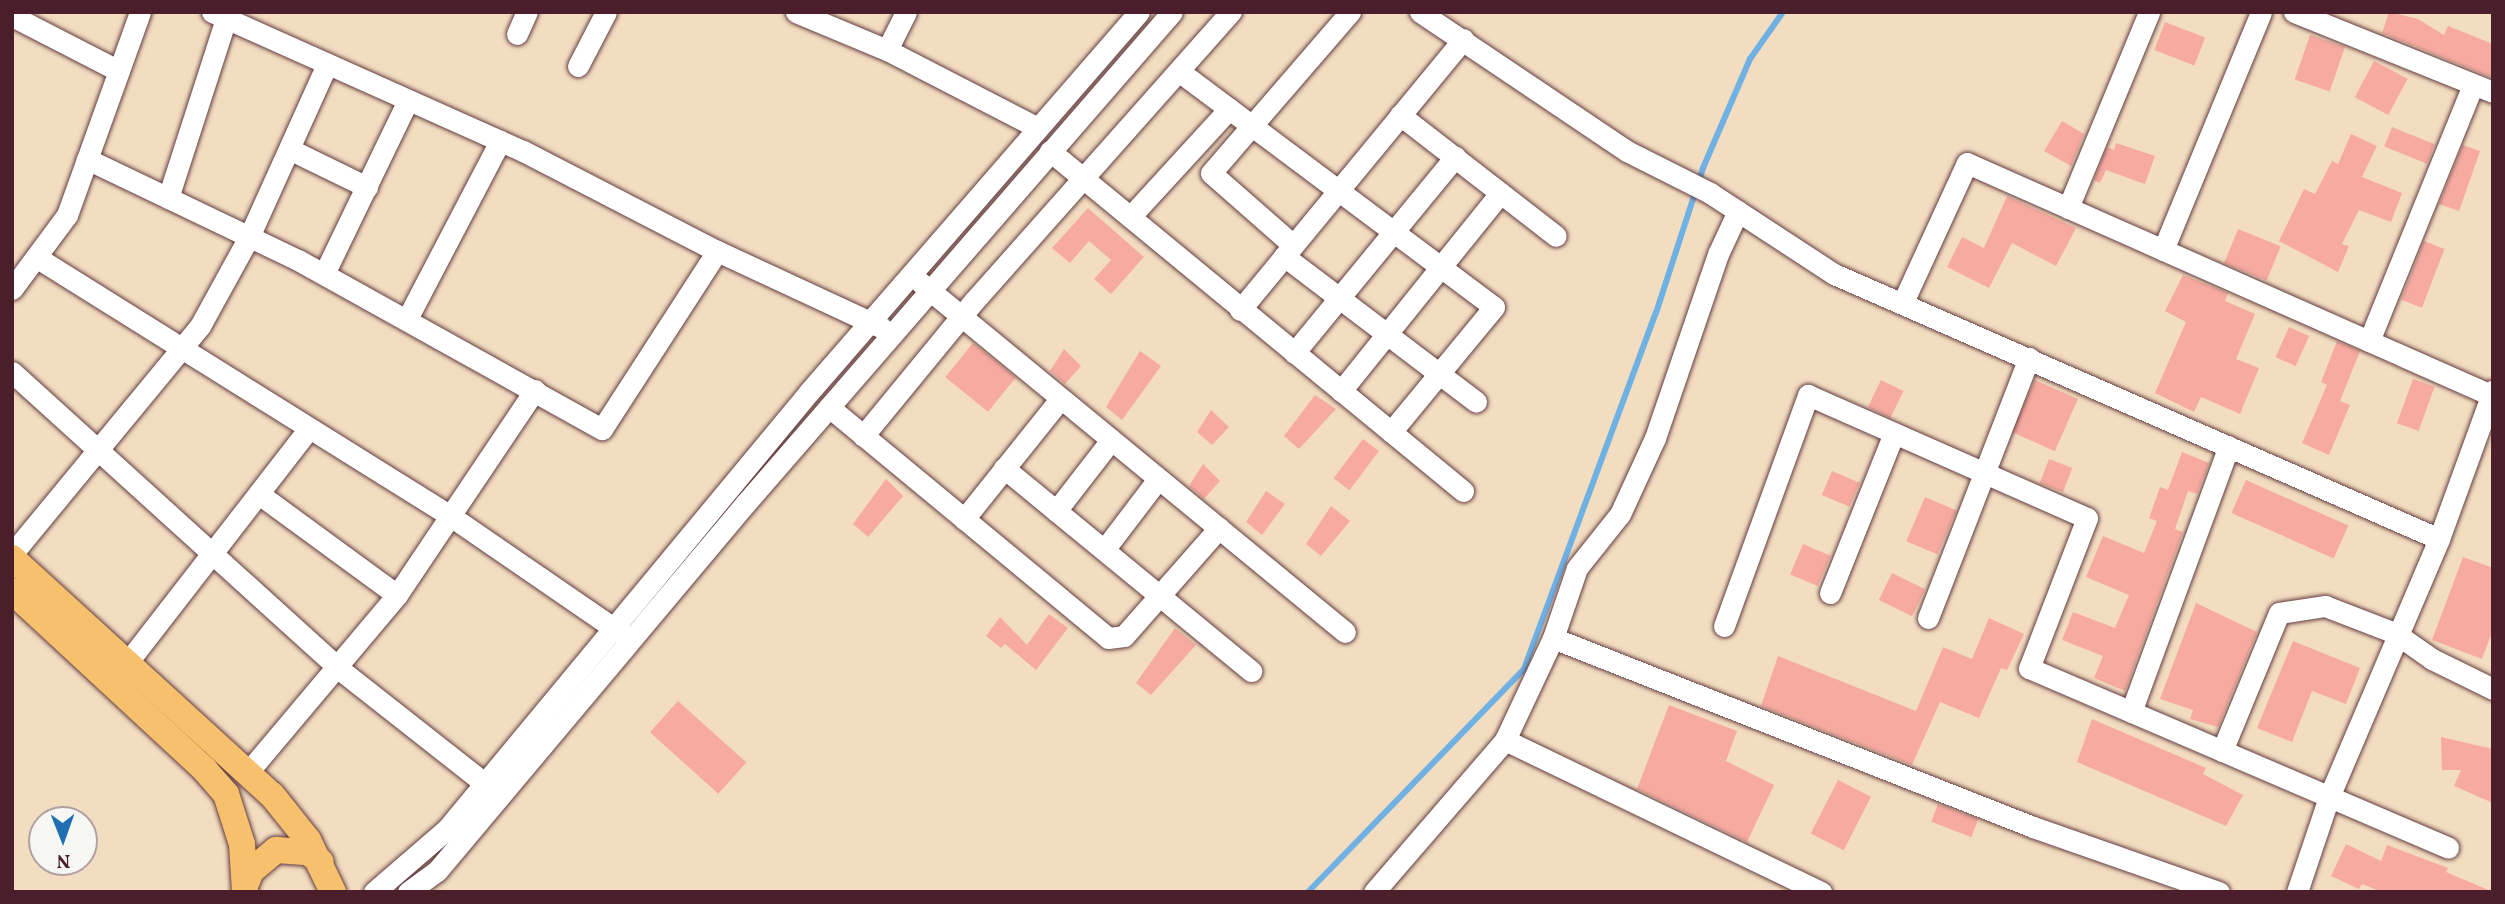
<!DOCTYPE html>
<style>
body{margin:0}
#map{position:relative;width:2505px;height:904px;overflow:hidden;background:#f3ddc0;font-family:Vollkorn,serif}
div>[style]{position:absolute}
.stream>*{height:6px;margin:-3px;padding:0 3px;transform-origin:3px;border-radius:3px;background:#70b1e4}
.building>*{inset:0;background:#f7aba0;transform-origin:0 0}
.roads{filter:drop-shadow(0 0 2px #633c41) drop-shadow(0 0 2px #633c41)}
.minor>*{height:21px;margin:-10.5px;padding:0 10.5px;transform-origin:10.5px;border-radius:10.5px;background:#fff}
.major>*{height:26px;margin:-13px;padding:0 13px;transform-origin:13px;border-radius:13px;background:#f7c06c}
span{translate:-50% -50%;white-space:nowrap;text-align:center;line-height:1.15;-webkit-text-stroke:6px #f6f6f2;paint-order:stroke}
.frame{position:absolute;inset:0;border:14px solid #4a1f2b;pointer-events:none}
.north{position:absolute;left:28px;top:806px;width:70px;height:70px;box-sizing:border-box;background:#f6f6f2;border:2px solid #b1a0a2;border-radius:50%;rotate:179deg;font-size:19px;font-weight:700;line-height:28px;text-align:center;color:#4a1f2b}
.north::after{content:'';display:block;margin:auto;width:24px;height:32px;background:#1f6fb2;clip-path:polygon(50% 0,100% 100%,50% 72%,0 100%)}
</style>
<div id="map">
<div class="stream">
<div style="left:1308px;top:892px;width:310px;rotate:-45.9deg"></div>
<div style="left:1524px;top:669px;width:380px;rotate:-69.7deg"></div>
<div style="left:1656px;top:313px;width:152px;rotate:-72deg"></div>
<div style="left:1703px;top:168px;width:119px;rotate:-66.7deg"></div>
<div style="left:1750px;top:59px;width:57px;rotate:-54.9deg"></div>
</div>
<div class="building">
<div style="clip-path:polygon(2389px 12px,2418px 19px,2444px 35px,2448px 26px,2493px 44px,2493px 78px,2382px 33px)"></div>
<div style="left:2165px;top:22px;width:43px;height:30px;rotate:21deg"></div>
<div style="left:2310px;top:35px;width:37px;height:47px;rotate:19deg"></div>
<div style="left:2374px;top:61px;width:38px;height:41px;rotate:28deg"></div>
<div style="clip-path:polygon(2062px 121px,2084px 134px,2071px 166px,2044px 151px)"></div>
<div style="left:2392px;top:127px;width:46px;height:21px;rotate:22deg"></div>
<div style="clip-path:polygon(2351px 134px,2377px 146px,2362px 177px,2402px 193px,2391px 222px,2359px 210px,2342px 244px,2349px 246px,2338px 272px,2279px 241px,2304px 189px,2315px 194px,2332px 161px,2338px 164px)"></div>
<div style="clip-path:polygon(2116px 143px,2155px 156px,2145px 184px,2106px 170px,2100px 183px,2094px 180px,2107px 147px,2114px 150px)"></div>
<div style="clip-path:polygon(2463px 145px,2480px 151px,2459px 211px,2439px 204px)"></div>
<div style="clip-path:polygon(2007px 196px,2076px 228px,2056px 266px,2012px 243px,1989px 288px,1947px 267px,1962px 237px,1984px 248px)"></div>
<div style="clip-path:polygon(1088px 208px,1144px 257px,1111px 294px,1094px 279px,1111px 260px,1089px 241px,1070px 263px,1052px 248px)"></div>
<div style="left:2238px;top:229px;width:46px;height:37px;rotate:22deg"></div>
<div style="left:2424px;top:241px;width:22px;height:63px;rotate:21deg"></div>
<div style="clip-path:polygon(2183px 275px,2228px 293px,2225px 301px,2255px 314px,2236px 359px,2259px 368px,2240px 414px,2201px 397px,2194px 412px,2155px 393px,2186px 322px,2165px 311px)"></div>
<div style="left:2289px;top:327px;width:22px;height:33px;rotate:24deg"></div>
<div style="clip-path:polygon(2337px 341px,2360px 351px,2340px 401px,2350px 405px,2329px 455px,2302px 443px,2327px 385px,2321px 382px)"></div>
<div style="left:973px;top:343px;width:55px;height:44px;rotate:39deg"></div>
<div style="clip-path:polygon(1064px 349px,1081px 366px,1065px 384px,1050px 371px)"></div>
<div style="clip-path:polygon(1140px 351px,1161px 366px,1122px 420px,1106px 407px)"></div>
<div style="left:2413px;top:379px;width:23px;height:47px;rotate:20deg"></div>
<div style="left:1881px;top:380px;width:25px;height:30px;rotate:26deg"></div>
<div style="left:2035px;top:380px;width:47px;height:57px;rotate:24deg"></div>
<div style="clip-path:polygon(1315px 395px,1336px 409px,1299px 449px,1284px 436px)"></div>
<div style="clip-path:polygon(1211px 410px,1229px 427px,1212px 445px,1197px 432px)"></div>
<div style="left:1363px;top:439px;width:20px;height:49px;rotate:37deg"></div>
<div style="clip-path:polygon(2182px 452px,2209px 463px,2197px 494px,2188px 491px,2175px 529px,2183px 532px,2125px 691px,2094px 678px,2103px 656px,2062px 640px,2073px 612px,2115px 628px,2129px 595px,2086px 577px,2103px 536px,2144px 553px,2157px 521px,2149px 518px,2160px 487px,2168px 490px)"></div>
<div style="left:2049px;top:459px;width:25px;height:26px;rotate:21deg"></div>
<div style="clip-path:polygon(1203px 464px,1220px 481px,1204px 499px,1189px 486px)"></div>
<div style="left:1832px;top:471px;width:30px;height:26px;rotate:23deg"></div>
<div style="clip-path:polygon(886px 479px,903px 496px,868px 537px,853px 524px)"></div>
<div style="left:2246px;top:480px;width:112px;height:36px;rotate:24deg"></div>
<div style="clip-path:polygon(1266px 491px,1285px 504px,1262px 535px,1246px 522px)"></div>
<div style="left:1925px;top:497px;width:34px;height:48px;rotate:23deg"></div>
<div style="clip-path:polygon(1331px 506px,1350px 521px,1321px 556px,1306px 544px)"></div>
<div style="left:1803px;top:544px;width:30px;height:33px;rotate:23deg"></div>
<div style="clip-path:polygon(2463px 557px,2493px 568px,2493px 630px,2482px 659px,2432px 640px)"></div>
<div style="left:1892px;top:573px;width:37px;height:30px;rotate:26deg"></div>
<div style="clip-path:polygon(2196px 603px,2257px 632px,2218px 727px,2190px 719px,2193px 710px,2160px 699px)"></div>
<div style="clip-path:polygon(1049px 614px,1068px 628px,1036px 670px,1005px 644px,1001px 648px,986px 636px,1000px 617px,1027px 645px)"></div>
<div style="clip-path:polygon(1989px 618px,2024px 634px,2007px 670px,2001px 668px,1979px 718px,1940px 702px,1912px 765px,1761px 706px,1778px 656px,1916px 711px,1943px 647px,1972px 659px)"></div>
<div style="clip-path:polygon(1175px 628px,1196px 645px,1151px 695px,1136px 683px)"></div>
<div style="clip-path:polygon(2293px 641px,2360px 668px,2346px 704px,2312px 691px,2292px 742px,2257px 728px)"></div>
<div style="left:678px;top:701px;width:92px;height:42px;rotate:42deg"></div>
<div style="clip-path:polygon(1669px 705px,1737px 731px,1726px 761px,1774px 785px,1747px 842px,1637px 789px)"></div>
<div style="clip-path:polygon(2092px 719px,2206px 768px,2203px 774px,2243px 795px,2226px 826px,2077px 762px)"></div>
<div style="clip-path:polygon(2441px 737px,2493px 749px,2493px 803px,2454px 786px,2461px 770px,2442px 770px)"></div>
<div style="left:1838px;top:780px;width:37px;height:60px;rotate:27deg"></div>
<div style="left:1938px;top:804px;width:43px;height:19px;rotate:21deg"></div>
<div style="clip-path:polygon(2346px 844px,2381px 861px,2387px 845px,2448px 868px,2446px 872px,2493px 892px,2382px 892px,2362px 884px,2359px 889px,2331px 876px)"></div>
</div>
<div class="roads">
<div class="minor">
<div style="left:212px;top:12px;width:341px;rotate:24.1deg"></div>
<div style="left:523px;top:151px;width:218px;rotate:27.3deg"></div>
<div style="left:717px;top:251px;width:181px;rotate:24.9deg"></div>
<div style="left:796px;top:12px;width:99px;rotate:22.7deg"></div>
<div style="left:887px;top:50px;width:170px;rotate:27.3deg"></div>
<div style="left:1420px;top:12px;width:249px;rotate:33.9deg"></div>
<div style="left:1627px;top:151px;width:93px;rotate:26.8deg"></div>
<div style="left:1710px;top:193px;width:148px;rotate:33.2deg"></div>
<div style="left:1834px;top:274px;width:660px;rotate:23.65deg"></div>
<div style="left:2294px;top:12px;width:214px;rotate:21.9deg"></div>
<div style="left:12px;top:16px;width:120px;rotate:27.2deg"></div>
<div style="left:517px;top:34px;width:24px;rotate:-66deg"></div>
<div style="left:887px;top:50px;width:42px;rotate:-63.4deg"></div>
<div style="left:578px;top:66px;width:61px;rotate:-62.6deg"></div>
<div style="left:1180px;top:72px;width:392px;rotate:36.8deg"></div>
<div style="left:1494px;top:307px;width:162px;rotate:129.5deg"></div>
<div style="left:1400px;top:115px;width:197px;rotate:37.8deg"></div>
<div style="left:289px;top:149px;width:87px;rotate:26deg"></div>
<div style="left:1050px;top:151px;width:535px;rotate:39.46deg"></div>
<div style="left:87px;top:159px;width:234px;rotate:25.6deg"></div>
<div style="left:298px;top:260px;width:348px;rotate:29.1deg"></div>
<div style="left:602px;top:429px;width:212px;rotate:-57.1deg"></div>
<div style="left:168px;top:198px;width:189px;rotate:-72.1deg"></div>
<div style="left:2068px;top:208px;width:212px;rotate:-67.5deg"></div>
<div style="left:1738px;top:211px;width:47px;rotate:114.9deg"></div>
<div style="left:1718px;top:254px;width:194px;rotate:108.9deg"></div>
<div style="left:1655px;top:438px;width:84px;rotate:114.7deg"></div>
<div style="left:1620px;top:514px;width:69px;rotate:128.5deg"></div>
<div style="left:1577px;top:568px;width:74px;rotate:108.9deg"></div>
<div style="left:1553px;top:638px;width:113px;rotate:115.2deg"></div>
<div style="left:1505px;top:740px;width:351px;rotate:25.7deg"></div>
<div style="left:1130px;top:217px;width:147px;rotate:-47.5deg"></div>
<div style="left:1293px;top:245px;width:109px;rotate:-138.7deg"></div>
<div style="left:1211px;top:173px;width:213px;rotate:-49.2deg"></div>
<div style="left:2163px;top:250px;width:257px;rotate:-67.6deg"></div>
<div style="left:1284px;top:256px;width:241px;rotate:37.2deg"></div>
<div style="left:36px;top:257px;width:491px;rotate:32deg"></div>
<div style="left:452px;top:517px;width:206px;rotate:34.5deg"></div>
<div style="left:324px;top:274px;width:193px;rotate:-64.2deg"></div>
<div style="left:921px;top:283px;width:549px;rotate:39.46deg"></div>
<div style="left:12px;top:289px;width:92px;rotate:-53.4deg"></div>
<div style="left:67px;top:215px;width:216px;rotate:-70.2deg"></div>
<div style="left:1903px;top:302px;width:153px;rotate:-65.3deg"></div>
<div style="left:1967px;top:163px;width:575px;rotate:23.89deg"></div>
<div style="left:1240px;top:310px;width:351px;rotate:-50.5deg"></div>
<div style="left:407px;top:319px;width:201px;rotate:-62.4deg"></div>
<div style="left:2369px;top:341px;width:276px;rotate:-67.9deg"></div>
<div style="left:1294px;top:353px;width:254px;rotate:-50.6deg"></div>
<div style="left:12px;top:372px;width:440px;rotate:42.2deg"></div>
<div style="left:338px;top:668px;width:197px;rotate:38.2deg"></div>
<div style="left:1341px;top:391px;width:254px;rotate:-51.2deg"></div>
<div style="left:829px;top:407px;width:362px;rotate:39.6deg"></div>
<div style="left:1108px;top:638px;width:16px;rotate:-7deg"></div>
<div style="left:1124px;top:636px;width:144px;rotate:-48.7deg"></div>
<div style="left:863px;top:436px;width:175px;rotate:-50.6deg"></div>
<div style="left:974px;top:301px;width:387px;rotate:-48.4deg"></div>
<div style="left:1004px;top:468px;width:320px;rotate:39.4deg"></div>
<div style="left:259px;top:494px;width:171px;rotate:36.2deg"></div>
<div style="left:1056px;top:511px;width:90px;rotate:-52.2deg"></div>
<div style="left:964px;top:519px;width:154px;rotate:-51.3deg"></div>
<div style="left:1104px;top:550px;width:89px;rotate:-52.7deg"></div>
<div style="left:12px;top:554px;width:296px;rotate:-50.5deg"></div>
<div style="left:200px;top:326px;width:102px;rotate:-61.2deg"></div>
<div style="left:249px;top:237px;width:190px;rotate:-65.7deg"></div>
<div style="left:1830px;top:593px;width:172px;rotate:-68.2deg"></div>
<div style="left:1928px;top:618px;width:279px;rotate:-68.8deg"></div>
<div style="left:1724px;top:626px;width:246px;rotate:-70deg"></div>
<div style="left:1808px;top:395px;width:305px;rotate:23.8deg"></div>
<div style="left:2087px;top:518px;width:161px;rotate:111.1deg"></div>
<div style="left:2029px;top:668px;width:456px;rotate:23.2deg"></div>
<div style="left:1553px;top:638px;width:516px;rotate:21.49deg"></div>
<div style="left:2033px;top:827px;width:197px;rotate:19.3deg"></div>
<div style="left:127px;top:663px;width:297px;rotate:-52.2deg"></div>
<div style="left:2131px;top:712px;width:283px;rotate:-69.8deg"></div>
<div style="left:2222px;top:751px;width:149px;rotate:-67.6deg"></div>
<div style="left:2279px;top:613px;width:47px;rotate:-8.7deg"></div>
<div style="left:2325px;top:606px;width:75px;rotate:21.1deg"></div>
<div style="left:2395px;top:633px;width:45px;rotate:35.1deg"></div>
<div style="left:2432px;top:659px;width:68px;rotate:26.2deg"></div>
<div style="left:248px;top:772px;width:231px;rotate:-49.9deg"></div>
<div style="left:397px;top:595px;width:247px;rotate:-56.1deg"></div>
<div style="left:374px;top:892px;width:96px;rotate:-40.8deg"></div>
<div style="left:447px;top:829px;width:567px;rotate:-50.36deg"></div>
<div style="left:809px;top:392px;width:503px;rotate:-49.03deg"></div>
<div style="left:408px;top:892px;width:36px;rotate:-36deg"></div>
<div style="left:437px;top:871px;width:479px;rotate:-50deg"></div>
<div style="left:745px;top:504px;width:651px;rotate:-49.05deg"></div>
<div style="left:1374px;top:892px;width:201px;rotate:-49.2deg"></div>
<div style="left:2297px;top:892px;width:100px;rotate:-71.4deg"></div>
<div style="left:2329px;top:797px;width:280px;rotate:-66.9deg"></div>
<div style="left:2439px;top:539px;width:158px;rotate:-70deg"></div>
</div>
<div class="major">
<div style="left:12px;top:558px;width:352px;rotate:42.4deg"></div>
<div style="left:272px;top:795px;width:58px;rotate:51.3deg"></div>
<div style="left:308px;top:840px;width:58px;rotate:64.3deg"></div>
<div style="left:12px;top:591px;width:263px;rotate:42.8deg"></div>
<div style="left:205px;top:770px;width:32px;rotate:49deg"></div>
<div style="left:226px;top:794px;width:52px;rotate:72.3deg"></div>
<div style="left:242px;top:844px;width:48px;rotate:86.4deg"></div>
<div style="left:245px;top:886px;width:16px;rotate:-68deg"></div>
<div style="left:251px;top:871px;width:33px;rotate:-40deg"></div>
<div style="left:276px;top:850px;width:32px;rotate:4deg"></div>
<div style="left:308px;top:852px;width:16px;rotate:38deg"></div>
</div>
</div>
<div class="frame"></div>
<div class="north">N</div>
</div>
